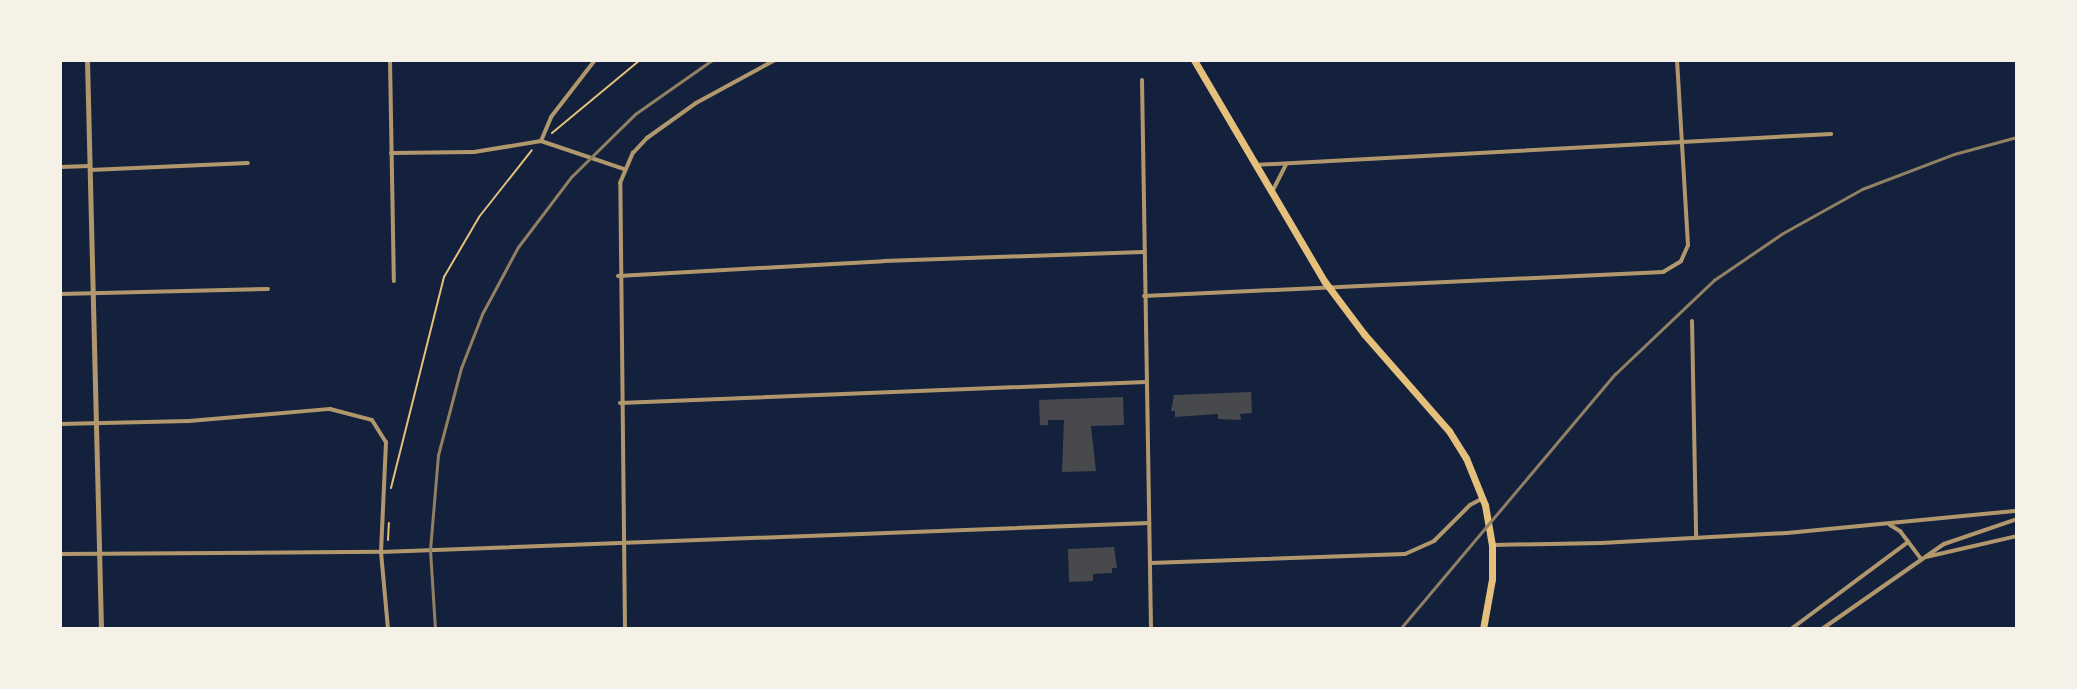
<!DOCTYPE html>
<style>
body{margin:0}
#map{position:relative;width:2077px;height:689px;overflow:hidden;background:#14213d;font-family:Mulish,sans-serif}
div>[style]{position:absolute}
.building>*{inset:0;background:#48494c}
.path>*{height:2px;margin:-1px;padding:0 1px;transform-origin:1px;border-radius:1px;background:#e5c07b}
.minor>*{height:4px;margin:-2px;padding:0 2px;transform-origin:2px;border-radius:2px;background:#b1986c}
.tertiary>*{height:5px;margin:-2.5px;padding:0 2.5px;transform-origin:2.5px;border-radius:2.5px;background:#b1986c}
.primary>*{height:7px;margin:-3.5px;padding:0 3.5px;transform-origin:3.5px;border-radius:3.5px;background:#e5c07b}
.rail>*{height:3px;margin:-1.5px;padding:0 1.5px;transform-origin:1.5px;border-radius:1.5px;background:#918062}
span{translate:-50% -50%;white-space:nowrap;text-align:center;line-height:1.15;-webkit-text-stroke:7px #f6f1e7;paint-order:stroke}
.frame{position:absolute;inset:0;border:62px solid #f6f1e7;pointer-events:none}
</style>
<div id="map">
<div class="building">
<div style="clip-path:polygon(1251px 392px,1252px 413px,1240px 414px,1241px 420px,1218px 419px,1218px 414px,1175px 417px,1175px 411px,1171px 411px,1174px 395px)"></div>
<div style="clip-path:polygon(1123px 397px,1124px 425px,1091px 426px,1096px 471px,1062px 472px,1064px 420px,1048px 420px,1048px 425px,1040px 425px,1039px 400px)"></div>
<div style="clip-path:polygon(1114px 547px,1117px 568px,1112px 568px,1112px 573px,1093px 574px,1093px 581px,1069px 582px,1068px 549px)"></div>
</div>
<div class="path">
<div style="left:552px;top:133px;width:114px;rotate:-39.7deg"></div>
<div style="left:391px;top:488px;width:218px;rotate:-75.9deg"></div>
<div style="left:444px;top:277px;width:69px;rotate:-59.7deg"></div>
<div style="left:479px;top:217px;width:85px;rotate:-51.7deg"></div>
<div style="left:388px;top:540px;width:17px;rotate:-87deg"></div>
</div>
<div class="minor">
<div style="left:390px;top:60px;width:221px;rotate:89deg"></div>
<div style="left:1142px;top:80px;width:549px;rotate:89.06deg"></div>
<div style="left:541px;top:141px;width:26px;rotate:-67deg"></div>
<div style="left:551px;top:117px;width:72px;rotate:-52.3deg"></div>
<div style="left:391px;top:153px;width:83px;rotate:-0.7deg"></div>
<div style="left:474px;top:152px;width:68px;rotate:-9.3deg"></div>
<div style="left:541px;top:141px;width:88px;rotate:18.6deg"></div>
<div style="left:1255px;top:165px;width:577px;rotate:-3.08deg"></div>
<div style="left:60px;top:167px;width:30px;rotate:-2deg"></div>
<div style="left:90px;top:170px;width:158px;rotate:-2.5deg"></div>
<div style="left:1273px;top:190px;width:29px;rotate:-63deg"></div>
<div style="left:618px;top:276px;width:266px;rotate:-3.2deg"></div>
<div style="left:884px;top:261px;width:259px;rotate:-2deg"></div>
<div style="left:60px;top:294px;width:208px;rotate:-1.4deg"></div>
<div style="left:1144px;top:296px;width:520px;rotate:-2.65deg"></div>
<div style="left:1663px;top:272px;width:21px;rotate:-31deg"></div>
<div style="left:1681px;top:261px;width:17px;rotate:-66deg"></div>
<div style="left:1688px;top:245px;width:185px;rotate:-93.4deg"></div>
<div style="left:1692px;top:321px;width:217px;rotate:88.9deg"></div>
<div style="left:620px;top:403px;width:526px;rotate:-2.29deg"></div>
<div style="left:60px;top:424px;width:129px;rotate:-1.3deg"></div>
<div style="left:189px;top:421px;width:142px;rotate:-4.9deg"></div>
<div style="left:330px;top:409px;width:43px;rotate:14.7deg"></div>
<div style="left:372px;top:420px;width:26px;rotate:58deg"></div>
<div style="left:386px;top:442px;width:110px;rotate:92.6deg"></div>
<div style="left:381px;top:552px;width:77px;rotate:84.8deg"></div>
<div style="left:1890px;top:525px;width:12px;rotate:31deg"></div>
<div style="left:1900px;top:531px;width:34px;rotate:53deg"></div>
<div style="left:1492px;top:545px;width:109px;rotate:-1.1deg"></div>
<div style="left:1601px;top:543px;width:186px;rotate:-3.1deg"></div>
<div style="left:1787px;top:533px;width:231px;rotate:-5.5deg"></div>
<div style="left:60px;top:554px;width:321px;rotate:-0.4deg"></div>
<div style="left:381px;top:552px;width:769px;rotate:-2.16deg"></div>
<div style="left:1926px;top:557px;width:93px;rotate:-13deg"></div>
<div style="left:1150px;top:563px;width:255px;rotate:-2deg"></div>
<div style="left:1405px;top:554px;width:32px;rotate:-24deg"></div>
<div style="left:1434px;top:541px;width:51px;rotate:-45deg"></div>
<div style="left:1470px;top:505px;width:15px;rotate:-28deg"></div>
<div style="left:625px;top:629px;width:446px;rotate:-90.6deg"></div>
<div style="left:620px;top:183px;width:33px;rotate:-67deg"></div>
<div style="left:633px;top:153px;width:21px;rotate:-47deg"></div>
<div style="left:647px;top:138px;width:60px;rotate:-35.5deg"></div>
<div style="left:696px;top:103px;width:90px;rotate:-28.6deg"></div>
<div style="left:1791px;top:629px;width:146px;rotate:-36.6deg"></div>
<div style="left:1822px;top:629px;width:149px;rotate:-34.9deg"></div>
<div style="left:1944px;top:544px;width:77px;rotate:-18.9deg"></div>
</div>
<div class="tertiary">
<div style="left:87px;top:60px;width:569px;rotate:88.59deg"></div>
</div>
<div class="primary">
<div style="left:1194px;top:60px;width:258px;rotate:59.5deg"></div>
<div style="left:1325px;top:282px;width:65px;rotate:53.1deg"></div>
<div style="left:1364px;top:334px;width:129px;rotate:48.8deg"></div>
<div style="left:1449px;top:431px;width:32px;rotate:58deg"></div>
<div style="left:1466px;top:458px;width:51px;rotate:68deg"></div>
<div style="left:1485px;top:505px;width:41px;rotate:80.1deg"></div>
<div style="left:1492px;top:545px;width:34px;rotate:90deg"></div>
<div style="left:1492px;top:579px;width:51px;rotate:100.2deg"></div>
</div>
<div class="rail">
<div style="left:435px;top:629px;width:79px;rotate:-93.6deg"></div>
<div style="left:430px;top:550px;width:95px;rotate:-85.2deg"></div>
<div style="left:438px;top:455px;width:90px;rotate:-75.2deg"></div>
<div style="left:461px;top:368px;width:58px;rotate:-68.7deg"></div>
<div style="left:482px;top:314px;width:76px;rotate:-61.8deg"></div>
<div style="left:518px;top:247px;width:88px;rotate:-52.9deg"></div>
<div style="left:571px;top:177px;width:90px;rotate:-44.5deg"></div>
<div style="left:635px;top:114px;width:94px;rotate:-35deg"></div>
<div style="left:1400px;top:629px;width:334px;rotate:-49.9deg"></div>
<div style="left:1615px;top:374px;width:137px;rotate:-43.5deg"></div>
<div style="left:1714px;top:280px;width:83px;rotate:-34.3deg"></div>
<div style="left:1783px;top:233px;width:90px;rotate:-29.1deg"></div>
<div style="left:1862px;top:189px;width:98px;rotate:-20.8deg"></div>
<div style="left:1954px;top:154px;width:65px;rotate:-15.1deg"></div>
</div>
<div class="frame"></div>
</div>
